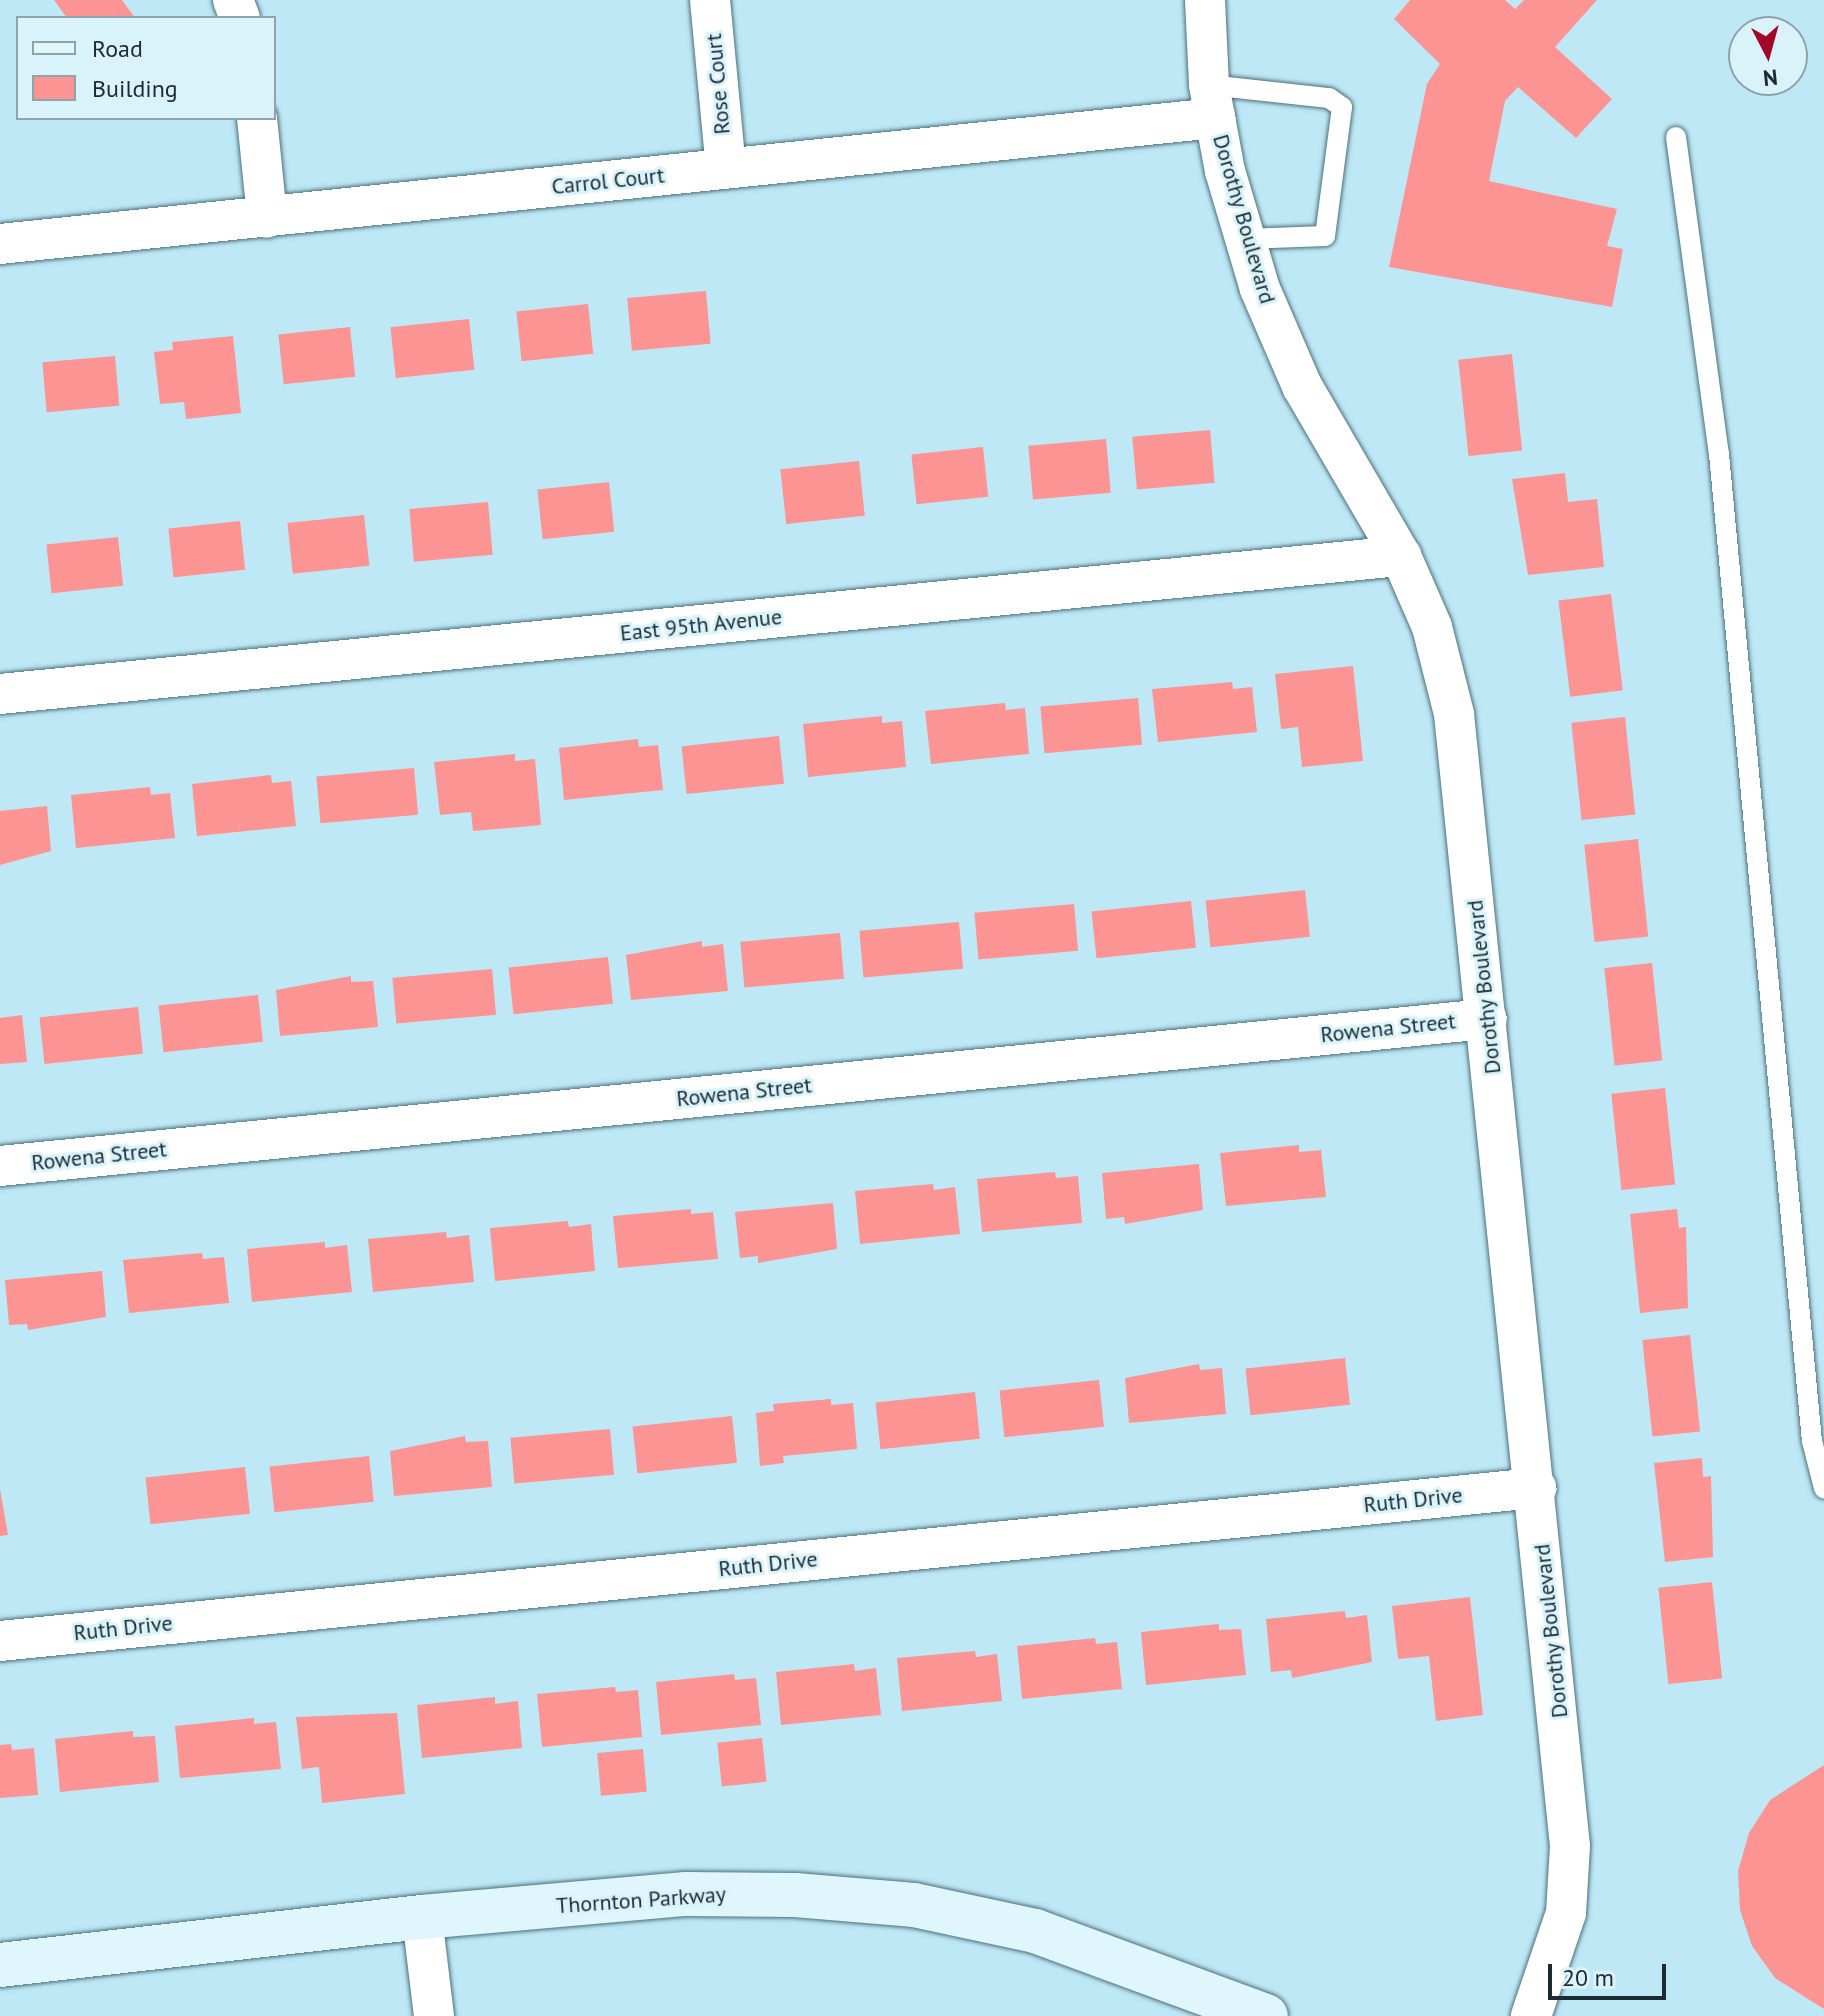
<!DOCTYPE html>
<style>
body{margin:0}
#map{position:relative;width:1824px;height:2016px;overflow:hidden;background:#bfe8f6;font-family:"PT Sans",sans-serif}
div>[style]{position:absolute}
.building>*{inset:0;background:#fc9494;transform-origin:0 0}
.roads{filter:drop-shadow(0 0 2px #4b717d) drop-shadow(0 0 2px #4b717d)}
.lane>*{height:20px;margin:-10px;padding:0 10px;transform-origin:10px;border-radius:10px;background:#fff}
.street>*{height:40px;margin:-20px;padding:0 20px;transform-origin:20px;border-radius:20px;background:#fff}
.secondary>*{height:44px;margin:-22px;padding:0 22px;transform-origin:22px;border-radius:22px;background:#e0f6fd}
span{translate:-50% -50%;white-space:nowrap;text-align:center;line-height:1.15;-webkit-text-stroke:6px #daf3fb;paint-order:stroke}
.street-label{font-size:22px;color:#1b2b31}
.legend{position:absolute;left:16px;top:16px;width:260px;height:104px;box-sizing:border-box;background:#daf3fb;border:2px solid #8ea3aa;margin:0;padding:10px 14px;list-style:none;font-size:24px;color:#1b2b31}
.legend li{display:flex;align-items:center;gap:16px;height:40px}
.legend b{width:40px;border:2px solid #8ea3aa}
.north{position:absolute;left:1728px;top:16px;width:80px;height:80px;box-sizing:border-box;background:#daf3fb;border:2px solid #8ea3aa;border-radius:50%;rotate:174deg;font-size:22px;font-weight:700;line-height:32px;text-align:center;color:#1b2b31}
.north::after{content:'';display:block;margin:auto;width:28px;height:36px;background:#a40829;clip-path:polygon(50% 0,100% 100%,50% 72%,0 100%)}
.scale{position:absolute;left:1548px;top:1964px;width:118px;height:36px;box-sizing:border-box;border:4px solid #1b2b31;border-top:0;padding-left:10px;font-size:24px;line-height:28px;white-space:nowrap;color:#1b2b31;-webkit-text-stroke:6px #daf3fb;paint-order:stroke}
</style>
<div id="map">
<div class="building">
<div style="clip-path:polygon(54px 0,122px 0,135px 18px,67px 18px)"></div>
<div style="clip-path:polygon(1410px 0,1505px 0,1515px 9px,1524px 0,1597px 0,1555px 47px,1612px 99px,1576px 138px,1518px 87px,1505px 101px,1489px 181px,1617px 209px,1607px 246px,1623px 249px,1612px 307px,1389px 267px,1427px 84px,1440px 64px,1394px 19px)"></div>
<div style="left:706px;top:291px;width:53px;height:79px;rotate:85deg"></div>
<div style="left:588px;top:304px;width:50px;height:72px;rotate:84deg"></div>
<div style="left:469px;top:319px;width:51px;height:79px;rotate:84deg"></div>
<div style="left:350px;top:327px;width:50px;height:72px;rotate:84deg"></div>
<div style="clip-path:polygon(233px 336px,241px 413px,186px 419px,184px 402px,160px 404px,154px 352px,173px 350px,172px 342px)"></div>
<div style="left:1512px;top:354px;width:97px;height:54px;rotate:84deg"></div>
<div style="left:115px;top:356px;width:50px;height:73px;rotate:85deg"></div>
<div style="left:1210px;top:430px;width:53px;height:78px;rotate:85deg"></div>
<div style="left:1106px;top:439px;width:54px;height:78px;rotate:85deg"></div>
<div style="left:983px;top:447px;width:50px;height:72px;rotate:84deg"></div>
<div style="left:859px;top:461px;width:55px;height:79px;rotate:84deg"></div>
<div style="clip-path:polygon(1565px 473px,1568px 502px,1597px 499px,1604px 567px,1528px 575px,1512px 479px)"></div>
<div style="left:609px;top:482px;width:50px;height:72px;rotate:84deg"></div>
<div style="left:488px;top:502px;width:53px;height:79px;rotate:85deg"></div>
<div style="left:364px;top:515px;width:51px;height:77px;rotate:84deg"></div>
<div style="left:240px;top:521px;width:49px;height:72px;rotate:84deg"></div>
<div style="left:118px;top:537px;width:49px;height:72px;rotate:84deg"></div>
<div style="left:1611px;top:594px;width:97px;height:53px;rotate:83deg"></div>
<div style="clip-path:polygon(1353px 666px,1363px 761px,1302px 767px,1298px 727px,1281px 729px,1275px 674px)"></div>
<div style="clip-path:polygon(1232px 682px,1233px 689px,1252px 687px,1257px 732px,1158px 742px,1152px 689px)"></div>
<div style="left:1138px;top:698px;width:47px;height:98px;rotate:85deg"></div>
<div style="clip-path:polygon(1005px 703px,1006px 710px,1025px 708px,1029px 754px,931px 764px,925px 711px)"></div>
<div style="clip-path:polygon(882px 716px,882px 723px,902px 721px,906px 767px,808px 777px,803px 724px)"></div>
<div style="left:1625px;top:717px;width:98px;height:54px;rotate:84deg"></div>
<div style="left:779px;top:736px;width:48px;height:98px;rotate:84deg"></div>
<div style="clip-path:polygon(638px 739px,639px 747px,658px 745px,663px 790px,564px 800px,559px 748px)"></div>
<div style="clip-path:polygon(515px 754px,515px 761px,535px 759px,541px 825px,473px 831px,471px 812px,440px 815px,434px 762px)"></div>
<div style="left:414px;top:768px;width:47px;height:98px;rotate:85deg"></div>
<div style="clip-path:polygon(271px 775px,272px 783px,291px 781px,296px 826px,197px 836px,192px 784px)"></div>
<div style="clip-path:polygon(150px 787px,151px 795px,170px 793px,175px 838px,76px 848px,71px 795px)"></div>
<div style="clip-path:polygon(47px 806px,51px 851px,0 865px,0 811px)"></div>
<div style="left:1638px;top:839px;width:98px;height:54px;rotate:84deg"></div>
<div style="left:1305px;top:890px;width:47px;height:100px;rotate:84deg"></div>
<div style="left:1191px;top:901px;width:47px;height:100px;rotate:84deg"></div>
<div style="left:1074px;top:904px;width:47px;height:100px;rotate:85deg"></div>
<div style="left:959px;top:922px;width:47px;height:100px;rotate:85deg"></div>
<div style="left:840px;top:933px;width:46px;height:100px;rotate:85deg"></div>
<div style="clip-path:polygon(702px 941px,702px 947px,723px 944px,728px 991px,631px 1000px,626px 955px)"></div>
<div style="left:608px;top:957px;width:47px;height:100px;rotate:84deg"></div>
<div style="left:1652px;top:963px;width:98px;height:48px;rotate:84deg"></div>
<div style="left:492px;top:969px;width:46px;height:100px;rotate:85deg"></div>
<div style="clip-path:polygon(351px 976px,351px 982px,373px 981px,378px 1027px,280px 1036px,276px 990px)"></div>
<div style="left:258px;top:995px;width:47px;height:100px;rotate:84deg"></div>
<div style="left:138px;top:1007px;width:47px;height:99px;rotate:84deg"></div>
<div style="clip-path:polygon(22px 1015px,27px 1062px,0 1064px,0 1018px)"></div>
<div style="left:1665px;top:1088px;width:97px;height:54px;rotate:84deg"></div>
<div style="clip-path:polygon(1299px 1145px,1299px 1152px,1321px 1150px,1326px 1197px,1226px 1206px,1220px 1153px)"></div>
<div style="clip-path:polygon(1199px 1164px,1203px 1210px,1125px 1224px,1124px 1217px,1106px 1219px,1102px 1173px)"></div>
<div style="clip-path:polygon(1055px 1172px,1056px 1178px,1078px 1176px,1082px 1223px,982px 1232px,977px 1179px)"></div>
<div style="clip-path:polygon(933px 1184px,934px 1190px,955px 1187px,960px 1234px,860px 1244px,855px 1191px)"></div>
<div style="clip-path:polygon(833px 1203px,837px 1249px,758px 1263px,758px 1256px,740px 1258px,735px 1212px)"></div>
<div style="clip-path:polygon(691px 1209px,691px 1214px,713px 1212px,718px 1259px,618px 1268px,613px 1216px)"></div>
<div style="clip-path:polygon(1677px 1209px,1679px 1228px,1686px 1227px,1688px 1308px,1640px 1313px,1630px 1214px)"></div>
<div style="clip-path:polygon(568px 1221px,569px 1227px,591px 1224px,595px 1271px,495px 1281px,490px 1228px)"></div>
<div style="clip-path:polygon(446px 1232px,447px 1238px,469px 1235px,474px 1282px,373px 1292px,368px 1239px)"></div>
<div style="clip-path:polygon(325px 1242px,325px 1248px,347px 1245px,352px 1292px,252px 1302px,247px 1249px)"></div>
<div style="clip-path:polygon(202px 1253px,203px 1259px,224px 1257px,229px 1303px,129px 1313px,123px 1260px)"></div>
<div style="clip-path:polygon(102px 1271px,106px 1317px,28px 1330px,27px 1324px,9px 1325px,5px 1280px)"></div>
<div style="left:1690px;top:1335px;width:97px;height:48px;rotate:84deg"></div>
<div style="left:1345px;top:1358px;width:47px;height:100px;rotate:84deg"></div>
<div style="clip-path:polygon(1199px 1364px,1200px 1370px,1222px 1368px,1226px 1414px,1129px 1423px,1125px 1378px)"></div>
<div style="left:1099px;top:1380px;width:47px;height:100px;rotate:84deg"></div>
<div style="left:975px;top:1392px;width:47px;height:100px;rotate:84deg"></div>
<div style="clip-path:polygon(831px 1399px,831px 1405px,853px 1403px,857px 1449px,783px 1456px,784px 1463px,760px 1466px,756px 1413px,774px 1411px,773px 1404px)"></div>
<div style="left:732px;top:1416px;width:47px;height:100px;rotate:84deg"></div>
<div style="left:610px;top:1429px;width:46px;height:100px;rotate:85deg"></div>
<div style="clip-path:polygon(465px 1436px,466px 1442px,488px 1441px,492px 1487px,394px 1496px,390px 1451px)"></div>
<div style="left:369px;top:1456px;width:46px;height:100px;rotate:84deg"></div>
<div style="clip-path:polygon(1702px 1458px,1703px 1477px,1711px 1476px,1713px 1557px,1665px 1562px,1654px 1463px)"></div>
<div style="left:245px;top:1467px;width:47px;height:100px;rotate:84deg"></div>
<div style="clip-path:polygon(0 1489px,8px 1535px,0 1536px)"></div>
<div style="left:1712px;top:1582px;width:97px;height:54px;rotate:84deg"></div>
<div style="clip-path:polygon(1470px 1597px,1483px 1715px,1436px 1721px,1429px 1656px,1398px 1659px,1392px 1606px)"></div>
<div style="clip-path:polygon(1345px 1611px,1346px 1618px,1367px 1615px,1372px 1662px,1292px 1678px,1291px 1670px,1271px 1672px,1266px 1619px)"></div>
<div style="clip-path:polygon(1219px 1624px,1219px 1630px,1241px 1629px,1246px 1675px,1146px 1685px,1141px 1632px)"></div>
<div style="clip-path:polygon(1095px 1638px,1096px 1644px,1117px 1642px,1122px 1689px,1022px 1699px,1017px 1646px)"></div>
<div style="clip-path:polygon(975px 1651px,976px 1657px,997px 1654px,1002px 1701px,902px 1711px,897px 1658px)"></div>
<div style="clip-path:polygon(854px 1664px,855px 1671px,876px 1668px,881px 1715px,781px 1725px,776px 1672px)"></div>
<div style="clip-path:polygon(734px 1674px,735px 1680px,756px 1678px,761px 1725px,661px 1735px,656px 1682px)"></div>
<div style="clip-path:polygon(615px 1687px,616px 1692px,638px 1690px,642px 1737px,542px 1747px,537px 1694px)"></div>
<div style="clip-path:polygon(495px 1697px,495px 1704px,518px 1701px,522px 1748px,422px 1758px,417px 1705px)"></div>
<div style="clip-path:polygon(397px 1713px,405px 1794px,322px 1803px,319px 1767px,302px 1769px,296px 1717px)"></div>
<div style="clip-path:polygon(254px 1718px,254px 1724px,276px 1722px,281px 1769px,180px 1778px,175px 1726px)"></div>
<div style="clip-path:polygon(133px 1731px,133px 1737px,155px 1736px,159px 1782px,60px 1792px,55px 1739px)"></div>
<div style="left:762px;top:1738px;width:44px;height:45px;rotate:84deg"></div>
<div style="clip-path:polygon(11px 1744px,12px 1750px,34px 1748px,38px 1795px,0 1798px,0 1745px)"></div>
<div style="left:643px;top:1749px;width:43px;height:46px;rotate:85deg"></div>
<div style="clip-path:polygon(1824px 1765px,1824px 2009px,1775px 1978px,1752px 1946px,1740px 1910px,1738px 1871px,1749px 1833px,1770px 1800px)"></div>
</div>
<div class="roads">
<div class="lane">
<div style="left:1209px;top:85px;width:121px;rotate:6.2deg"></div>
<div style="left:1329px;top:98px;width:16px;rotate:35deg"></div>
<div style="left:1342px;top:107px;width:130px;rotate:97.5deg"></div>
<div style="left:1325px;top:236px;width:80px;rotate:177.9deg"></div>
<div style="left:1676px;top:137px;width:320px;rotate:82.3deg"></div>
<div style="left:1719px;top:454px;width:991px;rotate:84.62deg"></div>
<div style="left:1812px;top:1441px;width:49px;rotate:75.7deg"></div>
</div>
<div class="street">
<div style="left:233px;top:0;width:19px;rotate:69deg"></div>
<div style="left:710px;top:0;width:169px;rotate:84.6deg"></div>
<div style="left:1205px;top:0;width:85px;rotate:87.3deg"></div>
<div style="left:1209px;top:85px;width:87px;rotate:79.5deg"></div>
<div style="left:1225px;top:171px;width:123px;rotate:73.5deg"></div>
<div style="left:1260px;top:289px;width:106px;rotate:66.6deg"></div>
<div style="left:1302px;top:386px;width:197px;rotate:59.8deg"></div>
<div style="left:1401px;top:556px;width:77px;rotate:66.4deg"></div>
<div style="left:1432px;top:627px;width:90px;rotate:75.8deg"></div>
<div style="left:1454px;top:714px;width:1138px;rotate:84.15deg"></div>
<div style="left:1570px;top:1846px;width:67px;rotate:93.4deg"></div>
<div style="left:1566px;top:1913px;width:109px;rotate:108.8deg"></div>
<div style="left:257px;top:118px;width:100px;rotate:84.2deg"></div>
<div style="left:0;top:244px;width:1222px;rotate:-5.92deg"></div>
<div style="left:0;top:694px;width:1408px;rotate:-5.63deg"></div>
<div style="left:0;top:1166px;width:1494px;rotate:-5.65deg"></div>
<div style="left:0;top:1641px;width:1544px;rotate:-5.69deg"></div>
<div style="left:422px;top:1917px;width:100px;rotate:83.1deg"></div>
</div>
<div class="secondary">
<div style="left:0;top:1965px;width:425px;rotate:-6.5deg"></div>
<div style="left:422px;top:1917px;width:265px;rotate:-5deg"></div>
<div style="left:686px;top:1894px;width:109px;rotate:0.5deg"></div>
<div style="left:795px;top:1895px;width:119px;rotate:4.8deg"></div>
<div style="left:914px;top:1905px;width:124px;rotate:12.1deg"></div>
<div style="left:1035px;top:1931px;width:246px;rotate:20.2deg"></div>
</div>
</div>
<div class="street-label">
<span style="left:718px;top:84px;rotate:-95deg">Rose Court</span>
<span style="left:608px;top:181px;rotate:-6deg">Carrol Court</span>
<span style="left:1244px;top:219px;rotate:74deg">Dorothy Boulevard</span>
<span style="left:701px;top:625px;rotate:-6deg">East 95th Avenue</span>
<span style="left:1484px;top:987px;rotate:-96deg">Dorothy Boulevard</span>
<span style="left:1388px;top:1028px;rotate:-6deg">Rowena Street</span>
<span style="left:744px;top:1092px;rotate:-6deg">Rowena Street</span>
<span style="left:99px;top:1156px;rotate:-6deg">Rowena Street</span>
<span style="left:1413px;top:1500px;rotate:-6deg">Ruth Drive</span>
<span style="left:768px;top:1564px;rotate:-6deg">Ruth Drive</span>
<span style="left:123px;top:1628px;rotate:-6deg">Ruth Drive</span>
<span style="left:1551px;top:1631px;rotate:-96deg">Dorothy Boulevard</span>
<span style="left:641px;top:1900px;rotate:-4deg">Thornton Parkway</span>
</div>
<ul class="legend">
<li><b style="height:10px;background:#e0f6fd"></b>Road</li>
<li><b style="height:22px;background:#fc9494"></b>Building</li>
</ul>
<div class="north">N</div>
<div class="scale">20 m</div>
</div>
